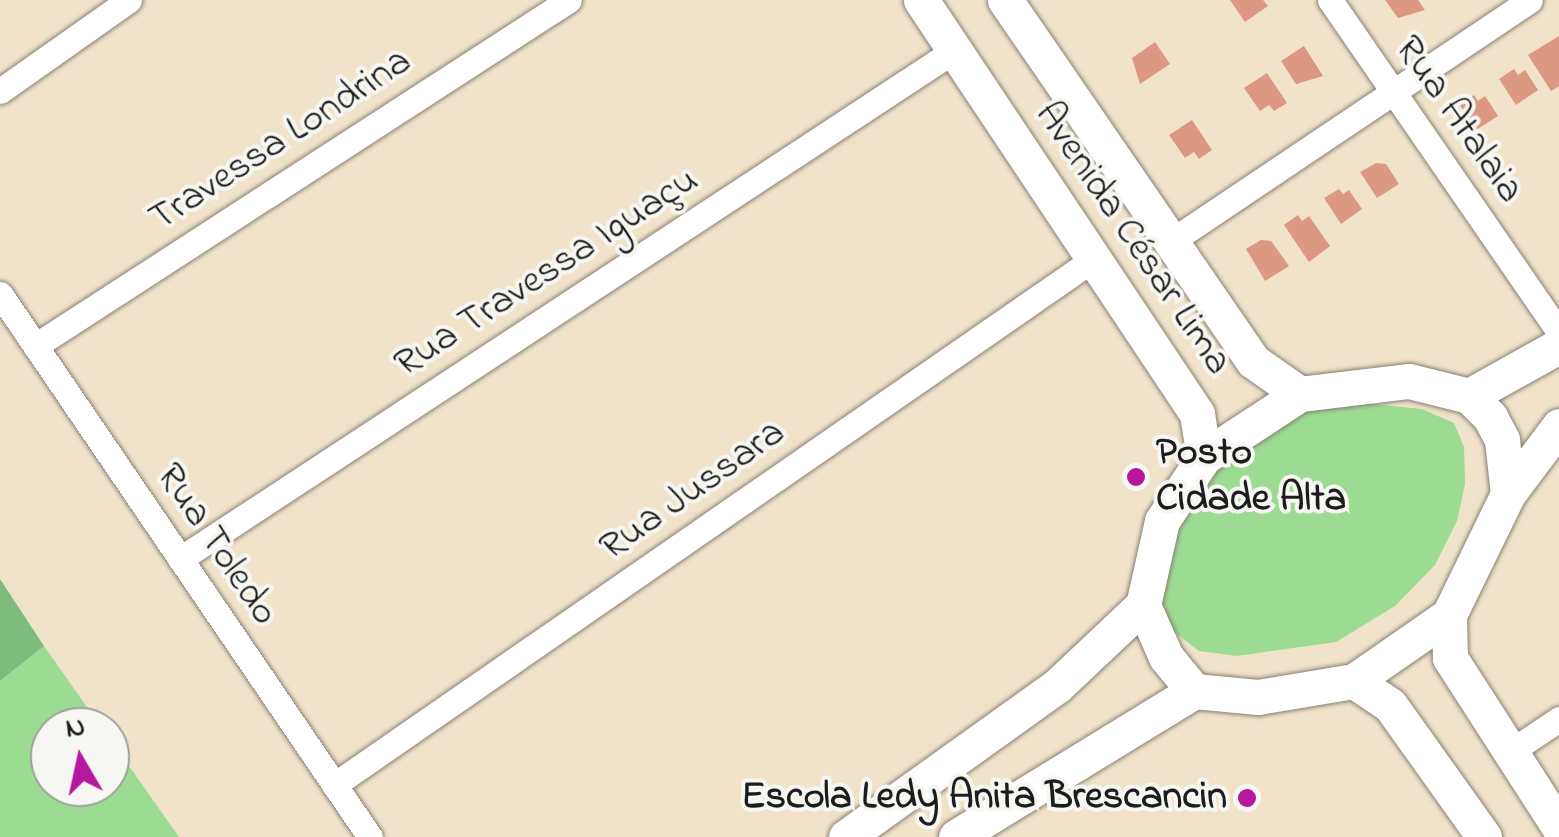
<!DOCTYPE html>
<meta charset="utf-8">
<style>
body{margin:0}
#map{position:relative;width:1559px;height:837px;overflow:hidden;background:#f1e3ca;font-family:"Indie Flower",sans-serif}
div>[style]{position:absolute}
.green>*{inset:0;background:#9cdc92}
.forest>*{inset:0;background:#7dbc7c}
.building>*{inset:0;background:#dd9884}
.roads{filter:drop-shadow(0 0 2px #868073) drop-shadow(0 0 2px #868073)}
.street>*{height:25px;margin:-12.5px;padding:0 12.5px;transform-origin:12.5px;border-radius:12.5px;background:#fff}
.secondary>*{height:35px;margin:-17.5px;padding:0 17.5px;transform-origin:17.5px;border-radius:17.5px;background:#fff}
.dots>*{width:28px;height:28px;translate:-50% -50%;box-sizing:border-box;border:5px solid #f6f6f2;border-radius:50%}
span{translate:-50% -50%;white-space:nowrap;text-align:center;line-height:1.15;-webkit-text-stroke:8px #f6f6f2;paint-order:stroke}
.street-label{font-size:40px;color:#1c1c1c}
.poi-label{font-size:40px;color:#1c1c1c;font-weight:700}
.left{translate:0 -50%;text-align:left}
.right{translate:-100% -50%;text-align:right}
.north{position:absolute;left:30px;top:707px;width:100px;height:100px;box-sizing:border-box;background:#f6f6f2;border:2px solid #9f9f9c;border-radius:50%;rotate:351deg;font-size:28px;font-weight:700;line-height:40px;text-align:center;color:#1c1c1c}
.north::after{content:'';display:block;margin:auto;width:35px;height:45px;background:#b5179e;clip-path:polygon(50% 0,100% 100%,50% 72%,0 100%)}
</style>
<div id="map">
<div class="green">
<div style="clip-path:polygon(1352px 402px,1422px 409px,1454px 423px,1464px 447px,1465px 484px,1457px 521px,1435px 565px,1395px 606px,1336px 642px,1237px 656px,1199px 651px,1173px 631px,1158px 599px,1164px 551px,1216px 464px,1298px 410px)"></div>
<div style="clip-path:polygon(44px 646px,101px 727px,50px 727px,50px 787px,110px 787px,110px 739px,179px 837px,0 837px,0 681px)"></div>
</div>
<div class="forest">
<div style="clip-path:polygon(0 579px,44px 646px,0 681px)"></div>
</div>
<div class="building">
<div style="clip-path:polygon(1230px 0,1263px 0,1268px 6px,1245px 22px)"></div>
<div style="clip-path:polygon(1385px 0,1418px 0,1425px 10px,1398px 18px)"></div>
<div style="clip-path:polygon(1559px 36px,1559px 86px,1551px 91px,1528px 55px)"></div>
<div style="clip-path:polygon(1155px 42px,1170px 64px,1140px 84px,1132px 58px)"></div>
<div style="clip-path:polygon(1304px 46px,1323px 76px,1296px 84px,1281px 61px)"></div>
<div style="clip-path:polygon(1514px 69px,1518px 75px,1525px 70px,1538px 90px,1516px 105px,1499px 79px)"></div>
<div style="clip-path:polygon(1267px 73px,1287px 103px,1274px 111px,1269px 105px,1260px 111px,1244px 88px)"></div>
<div style="clip-path:polygon(1474px 95px,1478px 101px,1485px 96px,1498px 116px,1476px 130px,1460px 105px)"></div>
<div style="clip-path:polygon(1192px 120px,1212px 150px,1199px 159px,1194px 152px,1185px 158px,1169px 135px)"></div>
<div style="clip-path:polygon(1376px 163px,1386px 164px,1399px 184px,1377px 198px,1360px 172px)"></div>
<div style="clip-path:polygon(1339px 189px,1343px 194px,1349px 190px,1362px 209px,1341px 224px,1324px 198px)"></div>
<div style="clip-path:polygon(1298px 215px,1302px 221px,1309px 216px,1330px 246px,1309px 262px,1284px 225px)"></div>
<div style="clip-path:polygon(1261px 240px,1271px 241px,1289px 266px,1265px 281px,1246px 249px)"></div>
</div>
<div class="roads">
<div class="street">
<div style="left:1330px;top:0;width:403px;rotate:55.4deg"></div>
<div style="left:0;top:91px;width:158px;rotate:-35.2deg"></div>
<div style="left:1167px;top:244px;width:437px;rotate:-33.9deg"></div>
<div style="left:0;top:294px;width:657px;rotate:55.73deg"></div>
<div style="left:35px;top:346px;width:636px;rotate:-32.94deg"></div>
<div style="left:180px;top:559px;width:927px;rotate:-33.3deg"></div>
<div style="left:1507px;top:754px;width:63px;rotate:-33.9deg"></div>
<div style="left:334px;top:785px;width:926px;rotate:-34.7deg"></div>
</div>
<div class="secondary">
<div style="left:921px;top:0;width:498px;rotate:56.3deg"></div>
<div style="left:1197px;top:414px;width:44px;rotate:80.8deg"></div>
<div style="left:1204px;top:457px;width:77px;rotate:123.3deg"></div>
<div style="left:1162px;top:521px;width:86px;rotate:102.7deg"></div>
<div style="left:1143px;top:605px;width:57px;rotate:66.1deg"></div>
<div style="left:1166px;top:657px;width:44px;rotate:50.5deg"></div>
<div style="left:1194px;top:691px;width:64px;rotate:5.4deg"></div>
<div style="left:1258px;top:697px;width:97px;rotate:-9.5deg"></div>
<div style="left:1354px;top:681px;width:116px;rotate:-34.8deg"></div>
<div style="left:1005px;top:0;width:438px;rotate:55.5deg"></div>
<div style="left:1253px;top:361px;width:57px;rotate:35.1deg"></div>
<div style="left:1300px;top:394px;width:110px;rotate:-6.8deg"></div>
<div style="left:1409px;top:381px;width:62px;rotate:14deg"></div>
<div style="left:1469px;top:396px;width:30px;rotate:45deg"></div>
<div style="left:1490px;top:417px;width:26px;rotate:62deg"></div>
<div style="left:1502px;top:440px;width:54px;rotate:83.7deg"></div>
<div style="left:1508px;top:494px;width:135px;rotate:116deg"></div>
<div style="left:1449px;top:615px;width:43px;rotate:88.7deg"></div>
<div style="left:1450px;top:658px;width:201px;rotate:57.2deg"></div>
<div style="left:1469px;top:396px;width:103px;rotate:-29.1deg"></div>
<div style="left:1204px;top:457px;width:115px;rotate:-33.3deg"></div>
<div style="left:1508px;top:494px;width:85px;rotate:-53.1deg"></div>
<div style="left:1354px;top:681px;width:43px;rotate:33.7deg"></div>
<div style="left:1390px;top:705px;width:162px;rotate:54.5deg"></div>
<div style="left:846px;top:837px;width:259px;rotate:-35.6deg"></div>
<div style="left:1057px;top:686px;width:118px;rotate:-43.3deg"></div>
<div style="left:956px;top:837px;width:279px;rotate:-31.5deg"></div>
</div>
</div>
<div class="dots">
<div style="left:1136px;top:477px;background:#b5179e"></div>
<div style="left:1247px;top:798px;background:#b5179e"></div>
</div>
<div class="street-label">
<span style="left:1458px;top:120px;rotate:55deg">Rua Atalaia</span>
<span style="left:281px;top:141px;rotate:-33deg">Travessa Londrina</span>
<span style="left:1132px;top:239px;rotate:56deg">Avenida César Lima</span>
<span style="left:547px;top:273px;rotate:-33deg">Rua Travessa Iguaçu</span>
<span style="left:693px;top:491px;rotate:-35deg">Rua Jussara</span>
<span style="left:216px;top:545px;rotate:56deg">Rua Toledo</span>
</div>
<div class="poi-label">
<span class="left" style="left:1156px;top:477px">Posto<br>Cidade Alta</span>
<span class="right" style="left:1227px;top:798px">Escola Ledy Anita Brescancin</span>
</div>
<div class="north">N</div>
</div>
